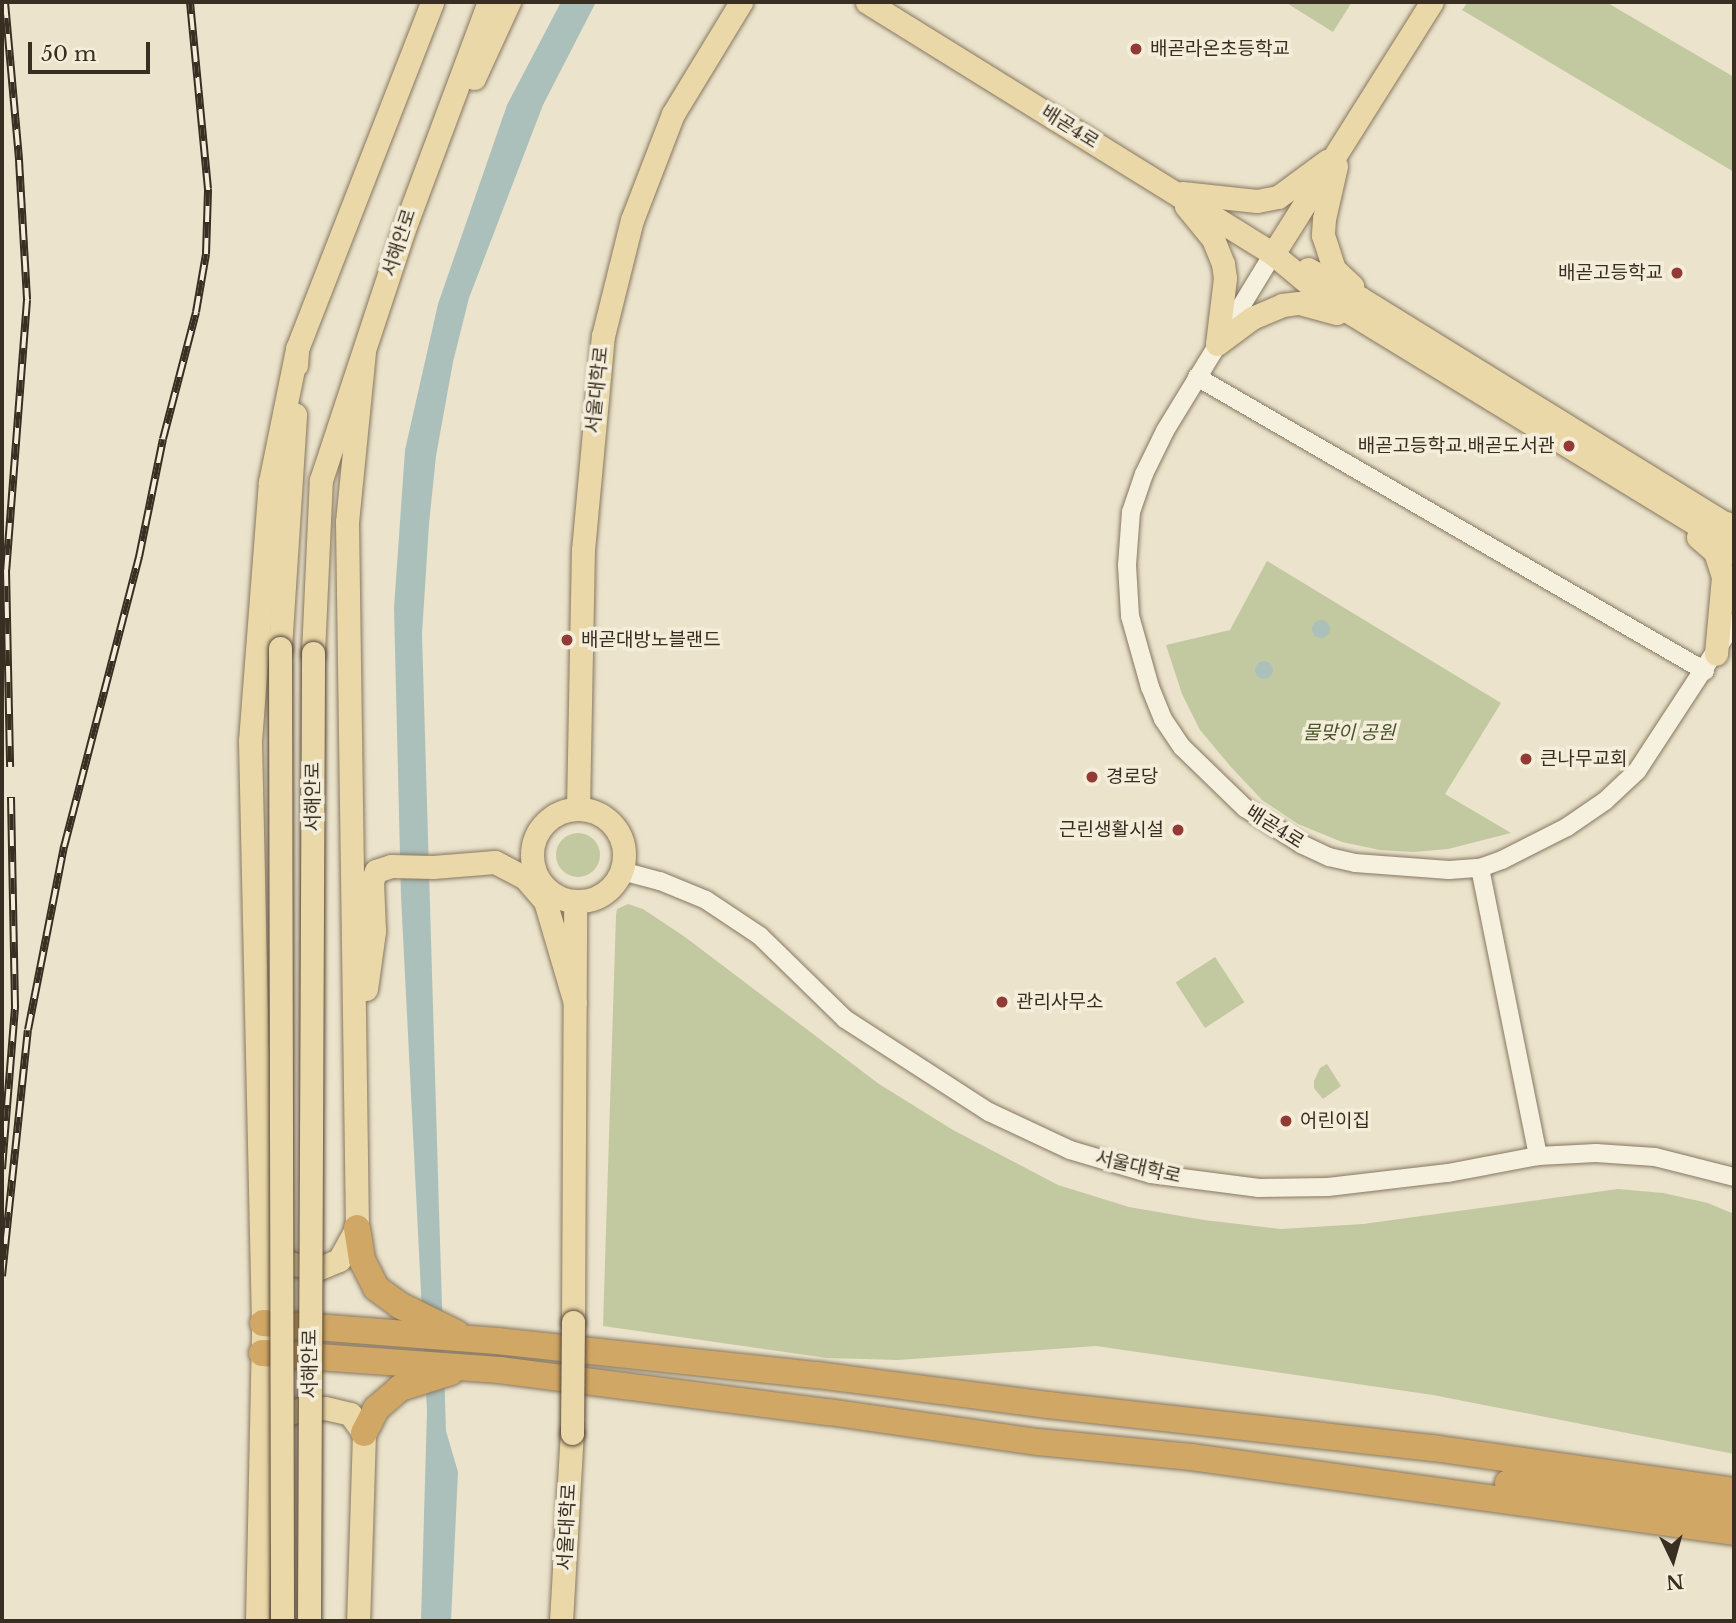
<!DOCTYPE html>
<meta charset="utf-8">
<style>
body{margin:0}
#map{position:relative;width:1736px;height:1623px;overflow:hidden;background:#ebe3cb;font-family:"Libre Baskerville","Noto Sans KR",serif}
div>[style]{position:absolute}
.green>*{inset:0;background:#c2c9a0;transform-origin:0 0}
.round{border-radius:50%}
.water>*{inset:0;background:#abc0bb}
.roads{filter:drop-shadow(0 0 2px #877761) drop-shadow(0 0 2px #877761)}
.minor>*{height:18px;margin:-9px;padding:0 9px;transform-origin:9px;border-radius:9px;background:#f6f0de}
.major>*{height:23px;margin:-11.5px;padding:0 11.5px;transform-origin:11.5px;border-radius:11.5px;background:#ead8a8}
.major>.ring{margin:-11.5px;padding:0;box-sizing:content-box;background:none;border:23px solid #ead8a8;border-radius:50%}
.highway>*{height:26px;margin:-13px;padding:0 13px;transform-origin:13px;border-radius:13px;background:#d1a765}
.rail>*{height:8px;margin-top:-4px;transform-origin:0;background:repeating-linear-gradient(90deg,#f3edda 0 16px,#392e22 0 32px);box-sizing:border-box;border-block:2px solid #392e22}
.bridges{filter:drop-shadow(0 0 2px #554534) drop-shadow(0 0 2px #554534)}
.major-bridge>*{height:23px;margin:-11.5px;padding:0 11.5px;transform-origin:11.5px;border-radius:11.5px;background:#ead8a8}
.dots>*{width:19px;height:19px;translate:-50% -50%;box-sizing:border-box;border:4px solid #f3edda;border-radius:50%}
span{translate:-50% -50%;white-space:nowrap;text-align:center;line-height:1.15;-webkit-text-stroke:7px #f3edda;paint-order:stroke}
.poi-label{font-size:19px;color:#392e22}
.left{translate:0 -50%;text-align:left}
.right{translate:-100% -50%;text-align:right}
.street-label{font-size:19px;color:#392e22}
.park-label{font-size:19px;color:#47532b;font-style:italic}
.frame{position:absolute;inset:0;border:4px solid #392e22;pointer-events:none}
.north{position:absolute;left:1638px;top:1525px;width:70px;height:70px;-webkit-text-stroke:5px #f3edda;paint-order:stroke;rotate:175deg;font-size:19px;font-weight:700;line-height:28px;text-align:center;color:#392e22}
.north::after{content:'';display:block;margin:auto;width:24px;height:32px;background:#392e22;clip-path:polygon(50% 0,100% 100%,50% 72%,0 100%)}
.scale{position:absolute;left:28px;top:42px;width:122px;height:32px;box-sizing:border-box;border:4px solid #392e22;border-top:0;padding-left:9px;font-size:21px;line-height:24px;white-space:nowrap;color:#392e22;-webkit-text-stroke:5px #f3edda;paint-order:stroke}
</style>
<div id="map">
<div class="green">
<div style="clip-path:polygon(1285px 2px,1352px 2px,1333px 32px)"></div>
<div style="clip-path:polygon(1468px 2px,1606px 2px,1734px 77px,1734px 172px,1462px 10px)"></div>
<div style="clip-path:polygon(1267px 561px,1501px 703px,1445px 794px,1511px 833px,1448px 849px,1414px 852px,1380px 850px,1342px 842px,1298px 824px,1262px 800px,1231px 767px,1200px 730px,1182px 694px,1166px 645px,1230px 630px)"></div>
<div class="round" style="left:556px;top:833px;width:44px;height:44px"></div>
<div style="clip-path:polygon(628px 904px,643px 909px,685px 937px,879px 1084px,953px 1130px,1058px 1185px,1129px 1207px,1204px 1220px,1281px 1229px,1363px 1224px,1618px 1189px,1663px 1193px,1708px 1203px,1734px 1214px,1734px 1454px,1433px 1395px,1096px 1346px,898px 1360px,827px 1358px,603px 1326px,616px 915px,617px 909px)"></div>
<div style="left:1215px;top:957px;width:54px;height:47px;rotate:57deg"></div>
<div style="clip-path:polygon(1327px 1064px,1341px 1086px,1323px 1099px,1314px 1088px,1314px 1081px,1320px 1068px)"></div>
</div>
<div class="water">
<div style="clip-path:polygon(561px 2px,596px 2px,543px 105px,469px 298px,453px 362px,436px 456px,429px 524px,422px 634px,439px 1210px,446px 1431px,458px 1472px,451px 1621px,421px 1621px,427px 1411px,401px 896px,394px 608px,405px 450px,438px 304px,507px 105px)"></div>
<div class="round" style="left:1312px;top:620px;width:18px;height:18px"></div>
<div class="round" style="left:1255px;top:661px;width:18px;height:18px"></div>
</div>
<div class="roads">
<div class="minor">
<div style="left:1273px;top:254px;width:207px;rotate:121.4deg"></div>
<div style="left:1165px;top:431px;width:48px;rotate:116deg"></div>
<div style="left:1144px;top:474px;width:40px;rotate:108.9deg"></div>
<div style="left:1131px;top:512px;width:53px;rotate:94.3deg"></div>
<div style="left:1127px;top:565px;width:51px;rotate:86.6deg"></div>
<div style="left:1130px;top:616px;width:74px;rotate:74.3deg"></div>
<div style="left:1150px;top:687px;width:35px;rotate:68deg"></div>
<div style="left:1163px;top:719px;width:34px;rotate:56deg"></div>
<div style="left:1182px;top:747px;width:88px;rotate:44.1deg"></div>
<div style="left:1245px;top:808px;width:67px;rotate:32.7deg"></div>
<div style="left:1301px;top:844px;width:31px;rotate:25deg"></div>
<div style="left:1329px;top:857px;width:27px;rotate:13deg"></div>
<div style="left:1355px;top:863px;width:94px;rotate:4.3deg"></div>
<div style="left:1449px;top:870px;width:31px;rotate:-4deg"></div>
<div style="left:1480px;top:868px;width:23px;rotate:-20deg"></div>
<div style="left:1502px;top:860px;width:73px;rotate:-26.9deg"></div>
<div style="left:1567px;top:827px;width:46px;rotate:-34.4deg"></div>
<div style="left:1605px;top:801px;width:44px;rotate:-43.2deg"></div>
<div style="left:1637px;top:771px;width:177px;rotate:-56.8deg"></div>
<div style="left:1197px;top:377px;width:587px;rotate:30.06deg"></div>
<div style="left:1480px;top:868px;width:294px;rotate:78.6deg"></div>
<div style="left:622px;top:871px;width:39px;rotate:15deg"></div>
<div style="left:660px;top:881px;width:50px;rotate:22.4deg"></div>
<div style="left:706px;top:900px;width:65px;rotate:33.7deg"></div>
<div style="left:760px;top:936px;width:119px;rotate:44.3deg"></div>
<div style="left:845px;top:1019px;width:171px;rotate:32.9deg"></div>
<div style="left:989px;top:1112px;width:89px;rotate:25.1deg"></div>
<div style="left:1070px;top:1150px;width:84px;rotate:16.5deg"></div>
<div style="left:1151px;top:1174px;width:109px;rotate:7.4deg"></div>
<div style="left:1259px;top:1188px;width:69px;rotate:-0.8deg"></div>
<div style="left:1328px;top:1187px;width:121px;rotate:-6.7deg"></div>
<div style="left:1448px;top:1173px;width:92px;rotate:-10.7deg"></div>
<div style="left:1538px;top:1156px;width:58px;rotate:-3deg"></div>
<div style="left:1596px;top:1153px;width:59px;rotate:3.9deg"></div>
<div style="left:1655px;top:1157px;width:81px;rotate:14.2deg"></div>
</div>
<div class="major">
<div style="left:867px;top:2px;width:478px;rotate:31.8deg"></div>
<div style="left:1273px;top:254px;width:69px;rotate:39.7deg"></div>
<div style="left:1326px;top:298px;width:444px;rotate:31.4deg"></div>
<div style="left:1705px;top:529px;width:38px;rotate:40deg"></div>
<div style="left:474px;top:78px;width:84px;rotate:-65.3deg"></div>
<div style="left:1336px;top:166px;width:54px;rotate:102.8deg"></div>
<div style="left:1324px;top:219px;width:16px;rotate:94deg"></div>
<div style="left:1323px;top:235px;width:36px;rotate:72deg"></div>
<div style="left:1334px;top:269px;width:25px;rotate:43deg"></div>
<div style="left:1182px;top:193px;width:75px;rotate:6.1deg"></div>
<div style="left:1257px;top:201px;width:21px;rotate:-11deg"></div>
<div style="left:1278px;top:197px;width:61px;rotate:-36.3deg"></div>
<div style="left:1186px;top:206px;width:43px;rotate:50.7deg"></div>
<div style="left:1213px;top:239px;width:27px;rotate:68deg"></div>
<div style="left:1223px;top:264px;width:14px;rotate:82deg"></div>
<div style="left:1225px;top:278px;width:66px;rotate:96.9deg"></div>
<div style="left:1273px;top:254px;width:298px;rotate:-57.8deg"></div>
<div style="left:1308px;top:269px;width:60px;rotate:29.1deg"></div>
<div style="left:1360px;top:298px;width:429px;rotate:31.7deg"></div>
<div style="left:1725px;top:523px;width:9px;rotate:13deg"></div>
<div style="left:1217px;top:344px;width:44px;rotate:-36.6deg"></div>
<div style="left:1252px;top:318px;width:33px;rotate:-23deg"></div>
<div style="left:1282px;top:305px;width:17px;rotate:-7deg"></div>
<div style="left:1299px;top:303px;width:39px;rotate:15deg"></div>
<div style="left:296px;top:365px;width:16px;rotate:-86deg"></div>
<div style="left:297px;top:349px;width:372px;rotate:-68.7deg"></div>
<div style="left:1698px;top:537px;width:23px;rotate:41deg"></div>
<div style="left:1715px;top:552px;width:26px;rotate:72deg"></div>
<div style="left:1723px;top:577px;width:77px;rotate:95.2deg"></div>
<div style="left:280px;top:648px;width:234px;rotate:-86.3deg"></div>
<div style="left:313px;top:653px;width:173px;rotate:-87.4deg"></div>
<div style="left:321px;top:480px;width:264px;rotate:-71.7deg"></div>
<div style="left:404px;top:229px;width:242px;rotate:-69.5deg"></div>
<div style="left:578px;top:808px;width:258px;rotate:-88.9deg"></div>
<div style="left:583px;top:550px;width:215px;rotate:-84.7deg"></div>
<div style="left:603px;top:336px;width:120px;rotate:-76deg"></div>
<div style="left:632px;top:220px;width:114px;rotate:-68.9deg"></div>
<div style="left:673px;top:114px;width:131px;rotate:-58.7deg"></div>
<div class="ring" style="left:532px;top:809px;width:69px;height:69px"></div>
<div style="left:366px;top:989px;width:59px;rotate:-82.1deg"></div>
<div style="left:374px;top:931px;width:50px;rotate:-92.3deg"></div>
<div style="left:372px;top:881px;width:11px;rotate:-68deg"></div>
<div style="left:376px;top:871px;width:16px;rotate:-18deg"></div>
<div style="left:391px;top:866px;width:42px;rotate:1.4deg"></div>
<div style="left:433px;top:867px;width:62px;rotate:-4.6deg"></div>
<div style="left:495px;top:862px;width:34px;rotate:28deg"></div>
<div style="left:525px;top:878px;width:30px;rotate:49deg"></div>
<div style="left:545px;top:901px;width:106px;rotate:73.6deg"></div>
<div style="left:269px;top:1249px;width:5px;rotate:68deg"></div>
<div style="left:271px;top:1254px;width:23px;rotate:25deg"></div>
<div style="left:292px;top:1264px;width:28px;rotate:8deg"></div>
<div style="left:320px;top:1268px;width:21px;rotate:-23deg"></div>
<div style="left:339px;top:1260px;width:37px;rotate:-61deg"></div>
<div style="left:357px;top:1228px;width:706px;rotate:-90.81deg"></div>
<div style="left:347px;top:522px;width:171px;rotate:-84.3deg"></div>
<div style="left:573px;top:1322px;width:421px;rotate:-89.7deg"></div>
<div style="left:267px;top:1428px;width:12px;rotate:-48deg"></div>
<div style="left:275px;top:1419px;width:28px;rotate:-21deg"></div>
<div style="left:301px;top:1409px;width:24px;rotate:-2deg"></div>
<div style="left:325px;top:1408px;width:26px;rotate:13deg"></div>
<div style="left:350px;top:1414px;width:24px;rotate:54deg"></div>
<div style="left:364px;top:1433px;width:188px;rotate:91.8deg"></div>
<div style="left:257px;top:1621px;width:298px;rotate:-88.8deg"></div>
<div style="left:263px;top:1323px;width:582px;rotate:-91.28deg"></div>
<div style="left:250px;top:741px;width:260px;rotate:-85.6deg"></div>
<div style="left:270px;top:482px;width:136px;rotate:-78.5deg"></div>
<div style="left:561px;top:1621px;width:188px;rotate:-86.7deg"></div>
</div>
<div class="highway">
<div style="left:357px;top:1228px;width:32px;rotate:81deg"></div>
<div style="left:362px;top:1260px;width:31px;rotate:63deg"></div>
<div style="left:376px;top:1288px;width:29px;rotate:36deg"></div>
<div style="left:399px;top:1305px;width:64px;rotate:26.2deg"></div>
<div style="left:263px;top:1323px;width:235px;rotate:4.4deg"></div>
<div style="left:497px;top:1341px;width:322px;rotate:6.1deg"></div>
<div style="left:817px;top:1375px;width:233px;rotate:7.4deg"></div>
<div style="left:1048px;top:1405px;width:387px;rotate:6.4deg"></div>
<div style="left:1433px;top:1448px;width:304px;rotate:8.1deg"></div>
<div style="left:262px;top:1353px;width:238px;rotate:4.1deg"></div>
<div style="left:499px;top:1370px;width:333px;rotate:7.3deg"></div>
<div style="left:829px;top:1412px;width:211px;rotate:8.2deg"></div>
<div style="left:1038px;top:1442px;width:154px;rotate:5.6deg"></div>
<div style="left:1191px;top:1457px;width:548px;rotate:7.86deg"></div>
<div style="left:364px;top:1433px;width:27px;rotate:-63deg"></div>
<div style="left:376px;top:1409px;width:32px;rotate:-41deg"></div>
<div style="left:400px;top:1388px;width:53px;rotate:-17.4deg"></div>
<div style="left:1508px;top:1483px;width:227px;rotate:6.6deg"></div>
</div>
</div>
<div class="rail">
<div style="left:5px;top:2px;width:159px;rotate:84.9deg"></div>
<div style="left:19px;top:160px;width:140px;rotate:86.7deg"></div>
<div style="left:27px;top:300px;width:271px;rotate:94.4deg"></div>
<div style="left:6px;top:570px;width:197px;rotate:88.8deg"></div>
<div style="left:2px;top:1169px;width:164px;rotate:-85.4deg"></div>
<div style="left:15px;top:1006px;width:209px;rotate:-91.1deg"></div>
<div style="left:2px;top:1276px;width:247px;rotate:-84deg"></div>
<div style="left:28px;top:1030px;width:187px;rotate:-78.9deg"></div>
<div style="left:64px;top:847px;width:300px;rotate:-75.5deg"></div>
<div style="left:139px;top:557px;width:120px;rotate:-78.5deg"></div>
<div style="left:163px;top:439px;width:131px;rotate:-75.4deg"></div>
<div style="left:196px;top:312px;width:59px;rotate:-80.2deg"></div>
<div style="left:206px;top:254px;width:65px;rotate:-88.2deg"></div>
<div style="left:208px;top:189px;width:188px;rotate:-95.5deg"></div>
</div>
<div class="bridges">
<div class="major-bridge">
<div style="left:280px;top:648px;width:973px;rotate:89.88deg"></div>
<div style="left:572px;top:1433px;width:111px;rotate:-89.5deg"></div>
<div style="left:309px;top:1621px;width:968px;rotate:-89.76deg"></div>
</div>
</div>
<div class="dots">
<div style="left:1136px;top:49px;background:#913a36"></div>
<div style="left:1677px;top:273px;background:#913a36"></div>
<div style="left:1569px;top:446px;background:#913a36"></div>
<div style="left:567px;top:640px;background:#913a36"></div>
<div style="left:1526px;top:759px;background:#913a36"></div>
<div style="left:1092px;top:777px;background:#913a36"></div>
<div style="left:1178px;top:830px;background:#913a36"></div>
<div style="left:1002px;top:1002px;background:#913a36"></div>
<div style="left:1286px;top:1121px;background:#913a36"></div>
</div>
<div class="poi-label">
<span class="left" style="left:1150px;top:49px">배곧라온초등학교</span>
<span class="right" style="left:1663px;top:273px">배곧고등학교</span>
<span class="right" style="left:1555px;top:446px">배곧고등학교.배곧도서관</span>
<span class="left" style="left:581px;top:640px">배곧대방노블랜드</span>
<span class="left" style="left:1540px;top:759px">큰나무교회</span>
<span class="left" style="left:1106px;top:777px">경로당</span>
<span class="right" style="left:1164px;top:830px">근린생활시설</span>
<span class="left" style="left:1016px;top:1002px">관리사무소</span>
<span class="left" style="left:1300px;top:1121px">어린이집</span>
</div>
<div class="street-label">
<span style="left:1070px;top:127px;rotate:32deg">배곧4로</span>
<span style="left:399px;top:243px;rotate:-72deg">서해안로</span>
<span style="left:597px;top:390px;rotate:-84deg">서울대학로</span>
<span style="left:313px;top:797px;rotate:-90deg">서해안로</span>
<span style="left:1275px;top:827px;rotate:32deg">배곧4로</span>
<span style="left:1138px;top:1167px;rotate:13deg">서울대학로</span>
<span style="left:310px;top:1364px;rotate:-90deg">서해안로</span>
<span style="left:567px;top:1527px;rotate:-87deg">서울대학로</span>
</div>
<div class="park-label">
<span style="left:1349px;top:733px">물맞이 공원</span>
</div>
<div class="frame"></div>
<div class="north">N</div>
<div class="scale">50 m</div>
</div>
